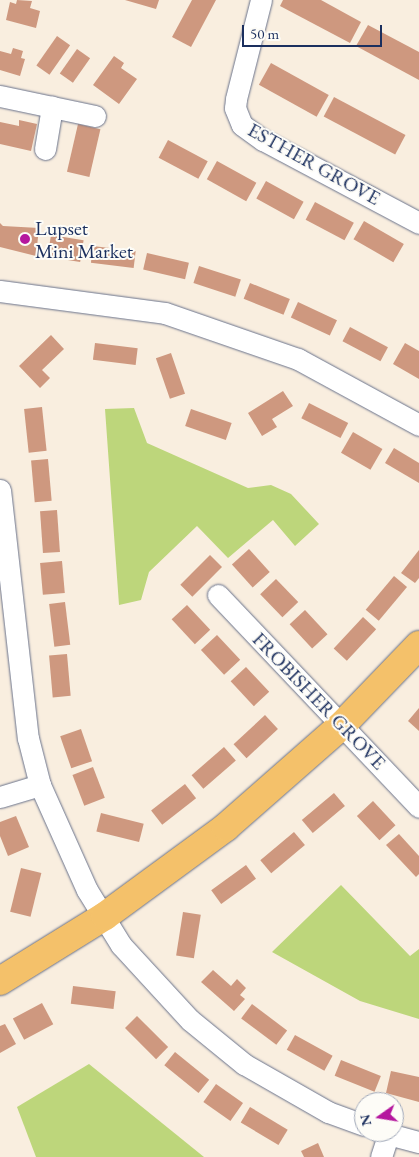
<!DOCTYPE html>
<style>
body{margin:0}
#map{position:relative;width:419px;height:1157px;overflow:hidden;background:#f9eedf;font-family:"EB Garamond",serif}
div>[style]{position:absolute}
.green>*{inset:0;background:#bdd67b}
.building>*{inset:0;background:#ce987f;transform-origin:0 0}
.roads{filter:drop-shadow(0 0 1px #69728b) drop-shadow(0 0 1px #69728b)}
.minor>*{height:21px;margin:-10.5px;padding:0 10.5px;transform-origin:10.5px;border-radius:10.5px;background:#fff}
.major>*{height:28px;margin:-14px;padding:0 14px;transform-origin:14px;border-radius:14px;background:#f4c16a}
.dots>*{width:14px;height:14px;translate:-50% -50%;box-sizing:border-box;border:2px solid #fdfcf7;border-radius:50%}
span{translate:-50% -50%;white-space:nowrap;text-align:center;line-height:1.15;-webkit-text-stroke:4px #fdfcf7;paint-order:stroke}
.street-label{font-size:20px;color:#1b2f5e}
.poi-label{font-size:20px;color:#1b2f5e}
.left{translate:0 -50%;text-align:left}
.north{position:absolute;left:354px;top:1092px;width:50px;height:50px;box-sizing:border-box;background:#fdfcf7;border:1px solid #a3aaba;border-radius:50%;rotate:257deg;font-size:14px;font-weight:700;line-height:20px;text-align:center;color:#1b2f5e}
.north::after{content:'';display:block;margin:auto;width:18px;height:22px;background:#b5179e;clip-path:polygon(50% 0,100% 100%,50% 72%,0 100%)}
.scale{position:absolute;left:242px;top:25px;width:140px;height:22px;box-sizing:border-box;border:2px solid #1b2f5e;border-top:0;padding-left:6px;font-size:15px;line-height:18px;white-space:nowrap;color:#1b2f5e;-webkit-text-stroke:4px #fdfcf7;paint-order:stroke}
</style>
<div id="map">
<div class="green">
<div style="clip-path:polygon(134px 408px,147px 443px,248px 488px,271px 485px,291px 494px,319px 524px,295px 546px,273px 520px,228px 558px,197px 526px,149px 572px,141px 600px,119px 605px,105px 409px)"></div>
<div style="clip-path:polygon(341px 885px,410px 956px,419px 949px,419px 1019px,360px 1001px,272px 952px)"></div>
<div style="clip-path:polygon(89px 1064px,204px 1157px,36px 1157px,17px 1107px)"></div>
</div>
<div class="building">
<div style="clip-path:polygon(17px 0,32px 1px,30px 8px,40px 11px,36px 28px,6px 20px,10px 2px,16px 4px)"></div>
<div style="clip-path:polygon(125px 0,159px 0,156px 9px)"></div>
<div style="clip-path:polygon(192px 0,216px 0,191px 47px,172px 37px)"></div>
<div style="clip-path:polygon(283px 0,321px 0,361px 22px,350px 43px,280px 6px)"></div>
<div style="clip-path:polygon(368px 25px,419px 52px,419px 80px,356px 46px)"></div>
<div style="left:57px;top:36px;width:16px;height:36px;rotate:35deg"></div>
<div style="clip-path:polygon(13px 48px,23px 51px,21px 58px,25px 59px,20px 76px,0 70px,0 51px,11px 54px)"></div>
<div style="left:77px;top:49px;width:16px;height:30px;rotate:35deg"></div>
<div style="clip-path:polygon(114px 56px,124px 63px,121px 68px,137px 79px,119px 104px,93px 85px)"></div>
<div style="left:271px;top:63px;width:66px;height:25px;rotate:29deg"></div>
<div style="left:334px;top:97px;width:81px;height:22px;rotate:28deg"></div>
<div style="clip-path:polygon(19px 120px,37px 124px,31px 151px,0 144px,0 122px,19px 126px)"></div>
<div style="left:78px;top:124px;width:23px;height:49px;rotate:13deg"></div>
<div style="left:168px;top:140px;width:45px;height:20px;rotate:28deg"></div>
<div style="left:217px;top:161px;width:45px;height:21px;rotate:29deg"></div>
<div style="left:266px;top:181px;width:43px;height:20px;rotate:29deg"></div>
<div style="left:315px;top:202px;width:44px;height:20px;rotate:28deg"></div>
<div style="left:364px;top:221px;width:46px;height:21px;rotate:30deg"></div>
<div style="clip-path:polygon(0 223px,3px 226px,39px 228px,36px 256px,0 247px)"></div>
<div style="left:51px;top:235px;width:33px;height:22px;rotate:9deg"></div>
<div style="left:93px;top:246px;width:43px;height:17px;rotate:7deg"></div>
<div style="left:147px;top:253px;width:43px;height:17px;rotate:13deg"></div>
<div style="left:199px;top:266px;width:44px;height:18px;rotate:18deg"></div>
<div style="left:250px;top:283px;width:43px;height:17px;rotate:22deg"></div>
<div style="left:298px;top:302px;width:43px;height:17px;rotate:25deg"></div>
<div style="left:350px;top:327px;width:43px;height:16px;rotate:28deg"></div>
<div style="clip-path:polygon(51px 335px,64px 349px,42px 370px,50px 378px,40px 388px,19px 366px)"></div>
<div style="left:95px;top:343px;width:43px;height:17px;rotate:7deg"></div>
<div style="clip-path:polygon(405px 343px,419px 351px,419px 379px,393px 364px)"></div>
<div style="left:171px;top:353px;width:43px;height:16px;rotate:71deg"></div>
<div style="clip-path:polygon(283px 391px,293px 406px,272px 419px,277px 427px,262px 436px,248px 413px)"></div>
<div style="left:309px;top:403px;width:44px;height:17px;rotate:27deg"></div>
<div style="left:42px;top:407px;width:44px;height:18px;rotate:84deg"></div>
<div style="left:191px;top:409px;width:43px;height:18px;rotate:19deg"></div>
<div style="left:353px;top:432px;width:34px;height:24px;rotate:30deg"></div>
<div style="clip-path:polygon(394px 448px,419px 463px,419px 483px,385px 463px)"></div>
<div style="left:48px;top:459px;width:42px;height:17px;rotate:85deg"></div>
<div style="left:57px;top:510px;width:42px;height:17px;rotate:86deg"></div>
<div style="left:249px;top:549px;width:31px;height:23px;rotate:48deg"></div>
<div style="clip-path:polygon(419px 550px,419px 578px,415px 583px,401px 573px)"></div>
<div style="left:210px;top:555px;width:17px;height:42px;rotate:45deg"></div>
<div style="left:62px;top:561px;width:32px;height:22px;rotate:85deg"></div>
<div style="left:394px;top:576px;width:17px;height:44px;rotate:40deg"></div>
<div style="left:276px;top:579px;width:32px;height:22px;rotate:46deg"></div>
<div style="left:65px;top:602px;width:43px;height:16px;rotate:83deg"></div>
<div style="left:187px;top:605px;width:34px;height:21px;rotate:47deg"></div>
<div style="left:305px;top:610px;width:33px;height:21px;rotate:47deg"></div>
<div style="left:363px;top:617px;width:18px;height:43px;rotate:43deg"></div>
<div style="left:217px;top:635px;width:34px;height:22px;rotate:47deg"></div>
<div style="left:67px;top:654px;width:42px;height:18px;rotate:85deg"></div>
<div style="left:246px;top:667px;width:34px;height:21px;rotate:47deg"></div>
<div style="clip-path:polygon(419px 708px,419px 731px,408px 721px)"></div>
<div style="left:265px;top:715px;width:19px;height:43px;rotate:47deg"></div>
<div style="left:81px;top:729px;width:34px;height:22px;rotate:71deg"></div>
<div style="left:224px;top:747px;width:18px;height:43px;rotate:49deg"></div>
<div style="left:93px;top:767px;width:33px;height:22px;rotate:69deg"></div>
<div style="left:185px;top:784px;width:18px;height:43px;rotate:52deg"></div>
<div style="left:334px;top:793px;width:17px;height:42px;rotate:50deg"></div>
<div style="left:373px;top:801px;width:33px;height:22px;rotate:47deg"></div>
<div style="left:101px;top:813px;width:44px;height:19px;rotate:14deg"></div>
<div style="clip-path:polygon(16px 816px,29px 847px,8px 856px,0 836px,0 822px)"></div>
<div style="left:294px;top:832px;width:17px;height:44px;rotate:50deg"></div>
<div style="clip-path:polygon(399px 834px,419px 856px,419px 874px,416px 877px,386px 845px)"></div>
<div style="left:246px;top:865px;width:17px;height:43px;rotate:54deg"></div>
<div style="left:21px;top:868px;width:21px;height:45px;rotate:14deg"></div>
<div style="left:183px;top:912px;width:18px;height:44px;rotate:9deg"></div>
<div style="clip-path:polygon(213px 970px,231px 986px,237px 979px,246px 988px,240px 995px,245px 999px,234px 1011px,201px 982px)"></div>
<div style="left:73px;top:986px;width:43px;height:18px;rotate:7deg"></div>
<div style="left:42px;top:1003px;width:24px;height:33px;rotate:62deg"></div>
<div style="left:252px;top:1004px;width:44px;height:18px;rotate:37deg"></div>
<div style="left:137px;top:1016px;width:44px;height:17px;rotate:45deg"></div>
<div style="clip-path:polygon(5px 1024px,16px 1044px,0 1053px,0 1026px)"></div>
<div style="left:295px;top:1035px;width:43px;height:17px;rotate:29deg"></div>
<div style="left:175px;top:1052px;width:44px;height:17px;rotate:39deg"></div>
<div style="left:341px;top:1060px;width:43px;height:17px;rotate:22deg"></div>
<div style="clip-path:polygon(391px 1071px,419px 1077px,419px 1102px,386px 1093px)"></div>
<div style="left:216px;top:1084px;width:33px;height:22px;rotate:35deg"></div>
<div style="left:250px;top:1107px;width:44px;height:18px;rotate:31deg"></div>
<div style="clip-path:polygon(318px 1143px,324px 1157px,304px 1157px,301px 1151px)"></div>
</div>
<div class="roads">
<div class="minor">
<div style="left:261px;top:0;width:102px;rotate:104.2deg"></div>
<div style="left:236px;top:99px;width:9px;rotate:96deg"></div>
<div style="left:235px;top:108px;width:18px;rotate:68deg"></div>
<div style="left:242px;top:125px;width:26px;rotate:36deg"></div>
<div style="left:263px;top:140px;width:177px;rotate:28deg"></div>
<div style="left:0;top:96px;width:97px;rotate:11.9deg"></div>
<div style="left:45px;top:149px;width:43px;rotate:-80.5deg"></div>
<div style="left:0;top:291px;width:166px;rotate:7.6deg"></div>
<div style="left:165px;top:313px;width:141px;rotate:19.1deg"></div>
<div style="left:298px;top:359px;width:138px;rotate:28.6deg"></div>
<div style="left:0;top:490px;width:250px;rotate:83.6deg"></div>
<div style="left:28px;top:738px;width:49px;rotate:75.7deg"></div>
<div style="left:40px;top:785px;width:115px;rotate:65.9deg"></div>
<div style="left:87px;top:890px;width:65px;rotate:58.3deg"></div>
<div style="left:121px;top:945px;width:102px;rotate:47.4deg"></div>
<div style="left:190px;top:1020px;width:70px;rotate:39.2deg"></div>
<div style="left:244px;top:1064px;width:97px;rotate:29.7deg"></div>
<div style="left:328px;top:1112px;width:38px;rotate:20deg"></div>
<div style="left:218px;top:595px;width:292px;rotate:46.5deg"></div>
<div style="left:0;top:797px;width:42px;rotate:-16.7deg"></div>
<div style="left:381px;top:1132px;width:39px;rotate:15deg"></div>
<div style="left:381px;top:1157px;width:23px;rotate:-72deg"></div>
</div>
<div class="major">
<div style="left:0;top:981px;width:123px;rotate:-31.8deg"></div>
<div style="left:105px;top:916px;width:150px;rotate:-36.3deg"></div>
<div style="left:226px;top:827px;width:154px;rotate:-41.3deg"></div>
<div style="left:342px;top:725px;width:111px;rotate:-46.1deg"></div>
</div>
</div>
<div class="dots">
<div style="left:25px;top:239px;background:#b5179e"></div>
</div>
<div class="street-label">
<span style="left:314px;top:164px;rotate:29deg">ESTHER GROVE</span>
<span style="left:319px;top:701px;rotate:46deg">FROBISHER GROVE</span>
</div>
<div class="poi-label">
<span class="left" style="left:35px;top:240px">Lupset<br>Mini Market</span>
</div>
<div class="north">N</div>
<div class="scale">50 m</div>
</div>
